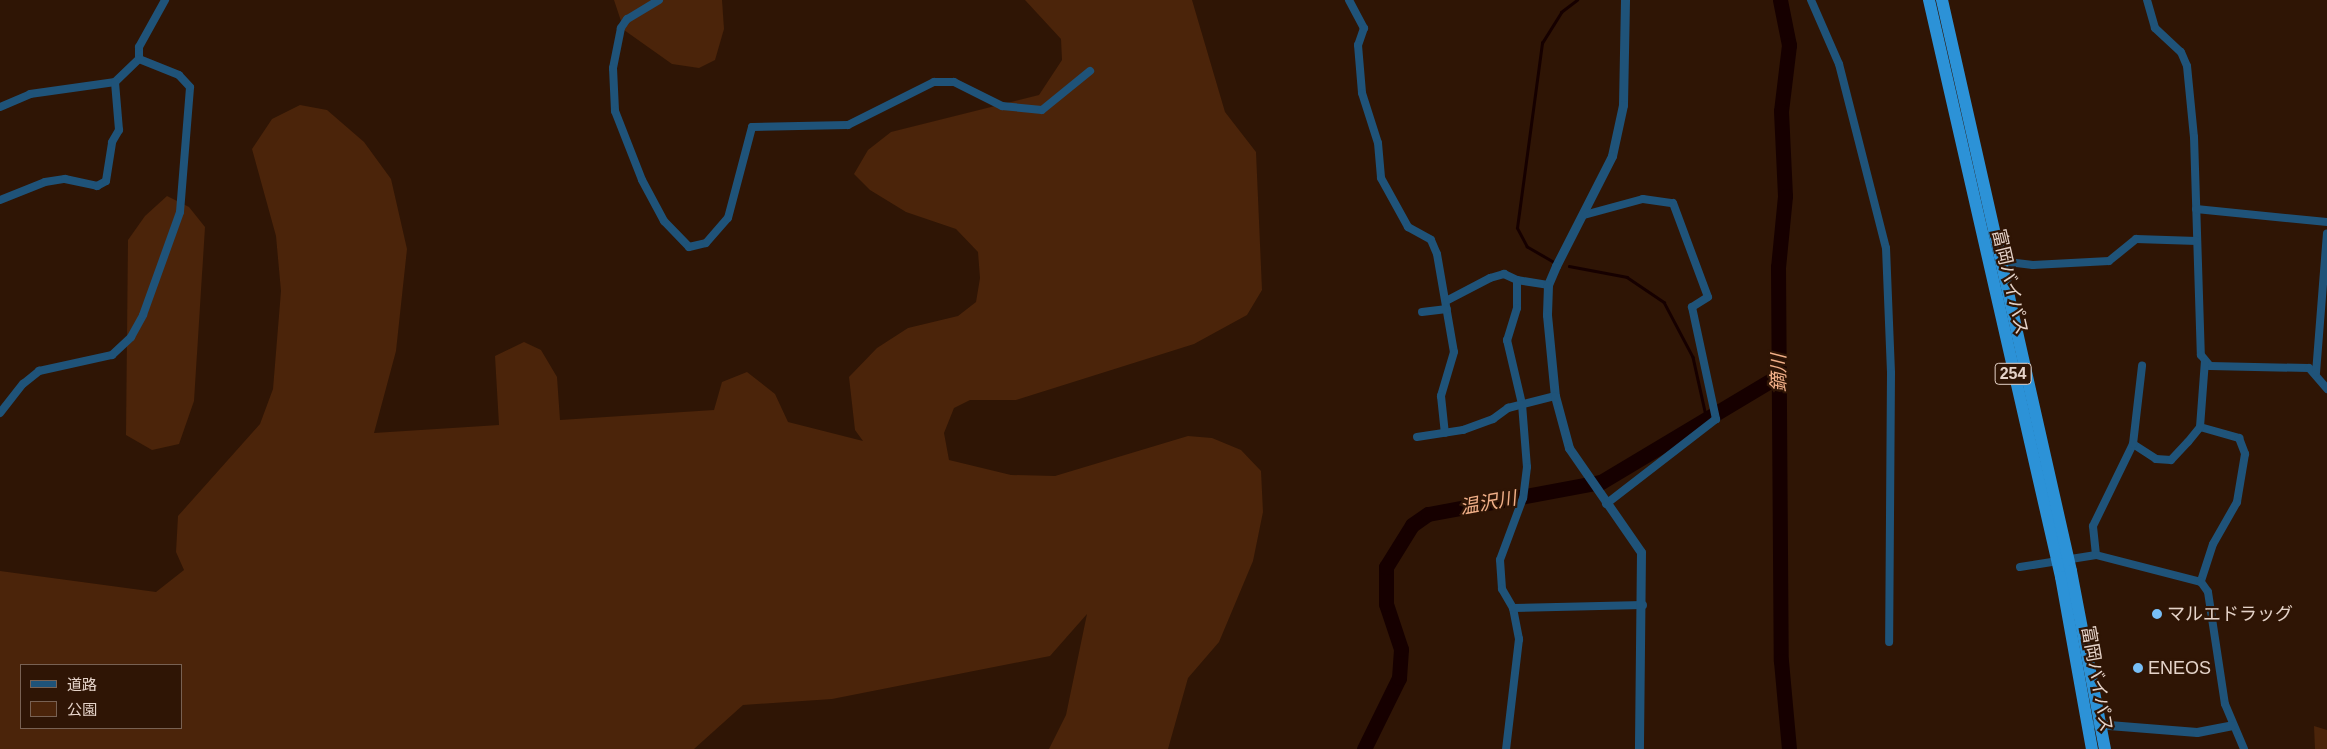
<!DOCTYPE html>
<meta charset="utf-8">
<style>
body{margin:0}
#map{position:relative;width:2327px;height:749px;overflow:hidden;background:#2f1505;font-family:Helvetica,"Noto Sans JP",sans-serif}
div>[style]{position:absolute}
.green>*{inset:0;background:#4b240a}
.stream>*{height:2.5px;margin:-1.25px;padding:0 1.25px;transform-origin:1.25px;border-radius:1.25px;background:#160000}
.river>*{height:15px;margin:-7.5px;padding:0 7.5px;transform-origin:7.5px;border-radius:7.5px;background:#160000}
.minor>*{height:8px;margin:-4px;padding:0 4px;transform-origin:4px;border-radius:4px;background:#1f5379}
.tertiary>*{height:9px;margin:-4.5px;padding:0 4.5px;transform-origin:4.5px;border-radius:4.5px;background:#1f5379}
.trunk>*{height:12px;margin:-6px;padding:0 6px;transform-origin:6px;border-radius:6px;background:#2c92d7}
.dots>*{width:14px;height:14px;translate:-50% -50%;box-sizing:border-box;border:2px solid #2f1505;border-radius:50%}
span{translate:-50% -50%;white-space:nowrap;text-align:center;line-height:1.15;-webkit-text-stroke:4.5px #2f1505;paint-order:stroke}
.shield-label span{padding:1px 4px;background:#2f1505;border:1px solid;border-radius:4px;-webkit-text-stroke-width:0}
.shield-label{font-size:16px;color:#e5d3c9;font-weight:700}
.street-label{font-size:18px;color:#e5d3c9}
.poi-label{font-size:18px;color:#e5d3c9}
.left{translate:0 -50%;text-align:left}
.water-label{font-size:19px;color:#f1af88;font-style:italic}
.legend{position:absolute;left:20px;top:664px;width:162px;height:65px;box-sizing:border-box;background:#2f1505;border:1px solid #786153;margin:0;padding:6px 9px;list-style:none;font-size:15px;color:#e5d3c9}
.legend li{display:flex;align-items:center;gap:10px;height:25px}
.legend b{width:25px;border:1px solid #786153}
</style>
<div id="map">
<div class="green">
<div style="clip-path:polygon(614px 0,722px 0,724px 29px,715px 60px,699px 68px,672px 64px,624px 30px)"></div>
<div style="clip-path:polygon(evenodd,1025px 0,1192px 0,1225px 112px,1256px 152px,1262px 290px,1247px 315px,1194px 344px,1016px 400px,970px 400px,954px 408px,944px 433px,949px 460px,1011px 475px,1055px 476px,1188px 436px,1212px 438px,1241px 450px,1261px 471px,1263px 512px,1253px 561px,1219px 642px,1188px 678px,1168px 749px,1049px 749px,1066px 715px,1087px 614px,1050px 656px,832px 699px,743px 705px,694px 749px,0 749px,0 571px,156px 592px,184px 570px,176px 552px,178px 516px,260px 424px,273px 389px,281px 291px,276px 236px,252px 149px,272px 119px,300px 105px,327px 110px,364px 142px,391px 179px,407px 249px,396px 351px,374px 433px,499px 425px,495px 356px,524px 342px,541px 350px,557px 377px,560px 420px,714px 410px,722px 382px,747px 372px,775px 394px,788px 422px,863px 441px,855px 430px,849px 377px,877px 348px,908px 328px,958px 316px,976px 302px,980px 278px,978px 252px,956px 229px,906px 212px,870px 190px,854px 174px,868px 150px,891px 132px,1039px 95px,1062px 60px,1061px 39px,1025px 0,21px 665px,181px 665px,181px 728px,21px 728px,21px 665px)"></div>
<div style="clip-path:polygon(167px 196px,189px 207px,205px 227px,194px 401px,179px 444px,152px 450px,126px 435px,128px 240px,145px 216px)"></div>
<div style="clip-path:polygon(2314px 726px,2327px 730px,2327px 749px,2315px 749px)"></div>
</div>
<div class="stream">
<div style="left:1553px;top:262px;width:30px;rotate:-150deg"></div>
<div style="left:1527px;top:247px;width:21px;rotate:-118deg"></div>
<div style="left:1517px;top:228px;width:187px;rotate:-82.3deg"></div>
<div style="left:1542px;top:43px;width:36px;rotate:-58deg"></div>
<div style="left:1561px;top:12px;width:20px;rotate:-37deg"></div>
<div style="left:1569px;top:266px;width:59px;rotate:10.7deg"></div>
<div style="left:1627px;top:277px;width:45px;rotate:34deg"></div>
<div style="left:1664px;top:302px;width:62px;rotate:62.2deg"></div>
<div style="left:1693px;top:357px;width:65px;rotate:77.5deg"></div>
</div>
<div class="river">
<div style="left:1780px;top:0;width:46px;rotate:78.7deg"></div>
<div style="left:1789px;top:45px;width:66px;rotate:96.9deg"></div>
<div style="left:1781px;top:111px;width:85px;rotate:87.3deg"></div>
<div style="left:1785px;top:196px;width:71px;rotate:95.6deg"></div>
<div style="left:1778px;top:267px;width:394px;rotate:89.6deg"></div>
<div style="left:1781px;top:661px;width:88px;rotate:84.8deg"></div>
<div style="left:1364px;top:749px;width:79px;rotate:-63.8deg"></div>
<div style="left:1399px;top:678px;width:29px;rotate:-86deg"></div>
<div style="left:1401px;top:649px;width:47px;rotate:-108.4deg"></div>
<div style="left:1386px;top:604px;width:37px;rotate:-90deg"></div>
<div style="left:1386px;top:567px;width:49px;rotate:-58.2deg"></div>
<div style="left:1412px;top:525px;width:19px;rotate:-35deg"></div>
<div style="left:1428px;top:514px;width:176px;rotate:-10.5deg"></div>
<div style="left:1601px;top:482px;width:206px;rotate:-30.9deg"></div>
</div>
<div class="minor">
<div style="left:659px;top:0;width:37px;rotate:149deg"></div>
<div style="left:627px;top:19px;width:11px;rotate:124deg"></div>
<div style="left:621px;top:28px;width:41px;rotate:101.3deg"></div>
<div style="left:613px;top:68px;width:43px;rotate:87.3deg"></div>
<div style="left:615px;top:111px;width:74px;rotate:68.6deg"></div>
<div style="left:642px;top:180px;width:47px;rotate:61.8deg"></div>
<div style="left:664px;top:221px;width:36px;rotate:46deg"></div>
<div style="left:689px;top:247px;width:17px;rotate:-13deg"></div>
<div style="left:706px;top:243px;width:33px;rotate:-49deg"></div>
<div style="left:728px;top:218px;width:94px;rotate:-75.2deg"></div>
<div style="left:752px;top:127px;width:96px;rotate:-1.2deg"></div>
<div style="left:848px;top:125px;width:96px;rotate:-26.6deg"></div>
<div style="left:934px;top:82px;width:20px"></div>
<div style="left:954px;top:82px;width:54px;rotate:26.6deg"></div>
<div style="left:1002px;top:106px;width:40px;rotate:5.7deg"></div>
<div style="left:1042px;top:110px;width:62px;rotate:-39.1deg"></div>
<div style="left:1349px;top:0;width:32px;rotate:62deg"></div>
<div style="left:1364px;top:28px;width:18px;rotate:109deg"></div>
<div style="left:1358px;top:45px;width:48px;rotate:85.2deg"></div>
<div style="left:1362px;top:93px;width:52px;rotate:72.3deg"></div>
<div style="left:1378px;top:143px;width:35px;rotate:85deg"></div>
<div style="left:1381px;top:178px;width:56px;rotate:61.1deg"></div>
<div style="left:1408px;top:227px;width:26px;rotate:29deg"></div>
<div style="left:1431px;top:240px;width:15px;rotate:67deg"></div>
<div style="left:1437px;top:254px;width:99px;rotate:80.2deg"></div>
<div style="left:1454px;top:352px;width:46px;rotate:106.5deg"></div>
<div style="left:1441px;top:396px;width:37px;rotate:84deg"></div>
<div style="left:1811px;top:0;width:70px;rotate:66.4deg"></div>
<div style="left:1839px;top:64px;width:190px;rotate:75.7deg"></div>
<div style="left:1886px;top:248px;width:125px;rotate:87.7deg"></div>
<div style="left:1891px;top:373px;width:269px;rotate:90.4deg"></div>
<div style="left:2147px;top:0;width:29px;rotate:74deg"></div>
<div style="left:2155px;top:28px;width:35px;rotate:43deg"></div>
<div style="left:2181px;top:52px;width:15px;rotate:67deg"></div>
<div style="left:2187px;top:66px;width:71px;rotate:84.4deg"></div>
<div style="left:2194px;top:137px;width:218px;rotate:88.2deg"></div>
<div style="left:2201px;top:355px;width:14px;rotate:51deg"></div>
<div style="left:2210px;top:366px;width:99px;rotate:1.2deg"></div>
<div style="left:2309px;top:368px;width:28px;rotate:49deg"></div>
<div style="left:139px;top:59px;width:12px;rotate:-90deg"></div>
<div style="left:139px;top:47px;width:54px;rotate:-61deg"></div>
<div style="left:0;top:107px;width:33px;rotate:-23deg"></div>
<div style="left:30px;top:94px;width:86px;rotate:-8deg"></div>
<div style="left:115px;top:82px;width:33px;rotate:-44deg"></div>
<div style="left:0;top:200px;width:48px;rotate:-21.8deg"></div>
<div style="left:45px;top:182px;width:20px;rotate:-9deg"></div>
<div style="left:65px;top:179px;width:33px;rotate:12deg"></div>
<div style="left:97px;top:186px;width:10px;rotate:-29deg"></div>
<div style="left:106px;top:181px;width:39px;rotate:-81deg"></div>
<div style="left:112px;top:142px;width:14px;rotate:-60deg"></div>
<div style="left:119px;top:130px;width:48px;rotate:-94.8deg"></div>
<div style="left:2196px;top:209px;width:132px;rotate:5.7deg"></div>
<div style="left:1584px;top:215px;width:61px;rotate:-15.2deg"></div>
<div style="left:1643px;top:199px;width:30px;rotate:8deg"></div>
<div style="left:1673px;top:203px;width:100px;rotate:69.6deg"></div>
<div style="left:1708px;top:297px;width:19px;rotate:148deg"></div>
<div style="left:1692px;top:307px;width:115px;rotate:77.9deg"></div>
<div style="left:1716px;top:419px;width:139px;rotate:142.3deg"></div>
<div style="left:2000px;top:261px;width:33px;rotate:7deg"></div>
<div style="left:2033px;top:265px;width:76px;rotate:-3deg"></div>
<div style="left:2109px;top:261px;width:35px;rotate:-39deg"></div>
<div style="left:2136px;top:239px;width:61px;rotate:1.9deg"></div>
<div style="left:1517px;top:280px;width:31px;rotate:9deg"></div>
<div style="left:1446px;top:301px;width:50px;rotate:-27.6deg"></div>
<div style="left:1490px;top:278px;width:15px;rotate:-16deg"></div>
<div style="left:1504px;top:274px;width:14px;rotate:25deg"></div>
<div style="left:1517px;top:280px;width:28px;rotate:90deg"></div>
<div style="left:1517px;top:308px;width:34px;rotate:107deg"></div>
<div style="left:1507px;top:340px;width:66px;rotate:76.8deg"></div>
<div style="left:1522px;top:404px;width:63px;rotate:85.5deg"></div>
<div style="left:1527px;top:467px;width:31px;rotate:97deg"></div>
<div style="left:1523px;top:498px;width:66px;rotate:110.4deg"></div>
<div style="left:1500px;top:560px;width:29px;rotate:86deg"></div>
<div style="left:1502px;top:589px;width:22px;rotate:60deg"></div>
<div style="left:1513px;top:608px;width:32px;rotate:79deg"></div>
<div style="left:1519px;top:639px;width:111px;rotate:96.7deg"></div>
<div style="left:1422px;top:312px;width:25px;rotate:-7deg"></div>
<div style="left:2316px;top:373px;width:140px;rotate:-85.5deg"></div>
<div style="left:0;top:413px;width:37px;rotate:-52deg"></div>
<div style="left:23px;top:384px;width:21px;rotate:-39deg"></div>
<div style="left:39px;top:371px;width:75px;rotate:-12.4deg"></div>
<div style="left:112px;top:355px;width:26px;rotate:-43deg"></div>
<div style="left:131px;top:337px;width:25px;rotate:-61deg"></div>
<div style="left:143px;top:315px;width:109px;rotate:-70.2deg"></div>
<div style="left:180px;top:212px;width:125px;rotate:-85.4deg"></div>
<div style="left:190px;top:87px;width:16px;rotate:-133deg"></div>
<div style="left:179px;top:75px;width:43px;rotate:-158.2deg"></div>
<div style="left:2200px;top:427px;width:41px;rotate:15.8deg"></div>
<div style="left:2239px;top:438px;width:17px;rotate:69deg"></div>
<div style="left:2245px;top:454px;width:49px;rotate:99.5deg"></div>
<div style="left:2237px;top:502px;width:48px;rotate:119.7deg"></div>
<div style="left:2213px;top:544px;width:40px;rotate:108deg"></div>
<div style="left:1417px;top:437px;width:47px;rotate:-8.7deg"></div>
<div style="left:1463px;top:430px;width:32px;rotate:-20deg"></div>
<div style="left:1493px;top:419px;width:19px;rotate:-36deg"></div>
<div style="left:1508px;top:408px;width:49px;rotate:-14.3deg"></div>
<div style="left:2133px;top:444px;width:27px;rotate:33deg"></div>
<div style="left:2156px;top:459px;width:15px;rotate:4deg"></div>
<div style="left:2171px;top:460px;width:25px;rotate:-47deg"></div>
<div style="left:2188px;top:442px;width:19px;rotate:-51deg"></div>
<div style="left:2200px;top:427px;width:66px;rotate:-85.7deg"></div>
<div style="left:2096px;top:555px;width:29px;rotate:-96deg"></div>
<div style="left:2093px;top:526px;width:91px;rotate:-64deg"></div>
<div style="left:2133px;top:444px;width:79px;rotate:-83.4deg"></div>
<div style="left:2020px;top:567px;width:77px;rotate:-9deg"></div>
<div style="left:2096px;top:555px;width:108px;rotate:14.4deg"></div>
<div style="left:2201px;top:582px;width:12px;rotate:55deg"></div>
<div style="left:2208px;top:592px;width:113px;rotate:81.4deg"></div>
<div style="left:2225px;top:704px;width:49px;rotate:67.1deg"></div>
<div style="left:1513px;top:608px;width:130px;rotate:-1.3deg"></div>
</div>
<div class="tertiary">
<div style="left:1625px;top:0;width:105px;rotate:91.1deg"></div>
<div style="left:1623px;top:105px;width:52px;rotate:102.2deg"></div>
<div style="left:1612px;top:156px;width:123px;rotate:117deg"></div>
<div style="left:1556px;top:266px;width:21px;rotate:113deg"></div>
<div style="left:1548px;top:285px;width:30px;rotate:92deg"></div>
<div style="left:1547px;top:315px;width:81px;rotate:84.4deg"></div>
<div style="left:1555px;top:396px;width:54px;rotate:74.9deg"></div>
<div style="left:1569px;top:448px;width:126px;rotate:55.3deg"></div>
<div style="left:1641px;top:552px;width:197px;rotate:90.6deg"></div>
<div style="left:2096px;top:724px;width:101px;rotate:4.5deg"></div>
<div style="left:2197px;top:732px;width:36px;rotate:-11deg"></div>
</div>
<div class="trunk">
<div style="left:1929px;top:0;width:592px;rotate:77.11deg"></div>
<div style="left:2061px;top:577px;width:175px;rotate:79.8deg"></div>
<div style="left:1942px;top:0;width:585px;rotate:77.27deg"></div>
<div style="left:2071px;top:571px;width:181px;rotate:79.2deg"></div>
</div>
<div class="dots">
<div style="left:2157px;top:614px;background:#78bff7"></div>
<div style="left:2138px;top:668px;background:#78bff7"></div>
</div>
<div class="shield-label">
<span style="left:2013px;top:374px">254</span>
</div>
<div class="street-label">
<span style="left:2010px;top:282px;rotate:77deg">富岡バイパス</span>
<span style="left:2097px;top:679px;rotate:80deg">富岡バイパス</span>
</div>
<div class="poi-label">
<span class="left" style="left:2167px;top:614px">マルエドラッグ</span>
<span class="left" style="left:2148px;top:668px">ENEOS</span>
</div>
<div class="water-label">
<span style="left:1779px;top:373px;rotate:-90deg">鏑川</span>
<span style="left:1488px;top:503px;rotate:-10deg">温沢川</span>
</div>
<ul class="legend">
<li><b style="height:6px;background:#1f5379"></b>道路</li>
<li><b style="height:14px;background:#4b240a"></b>公園</li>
</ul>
</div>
